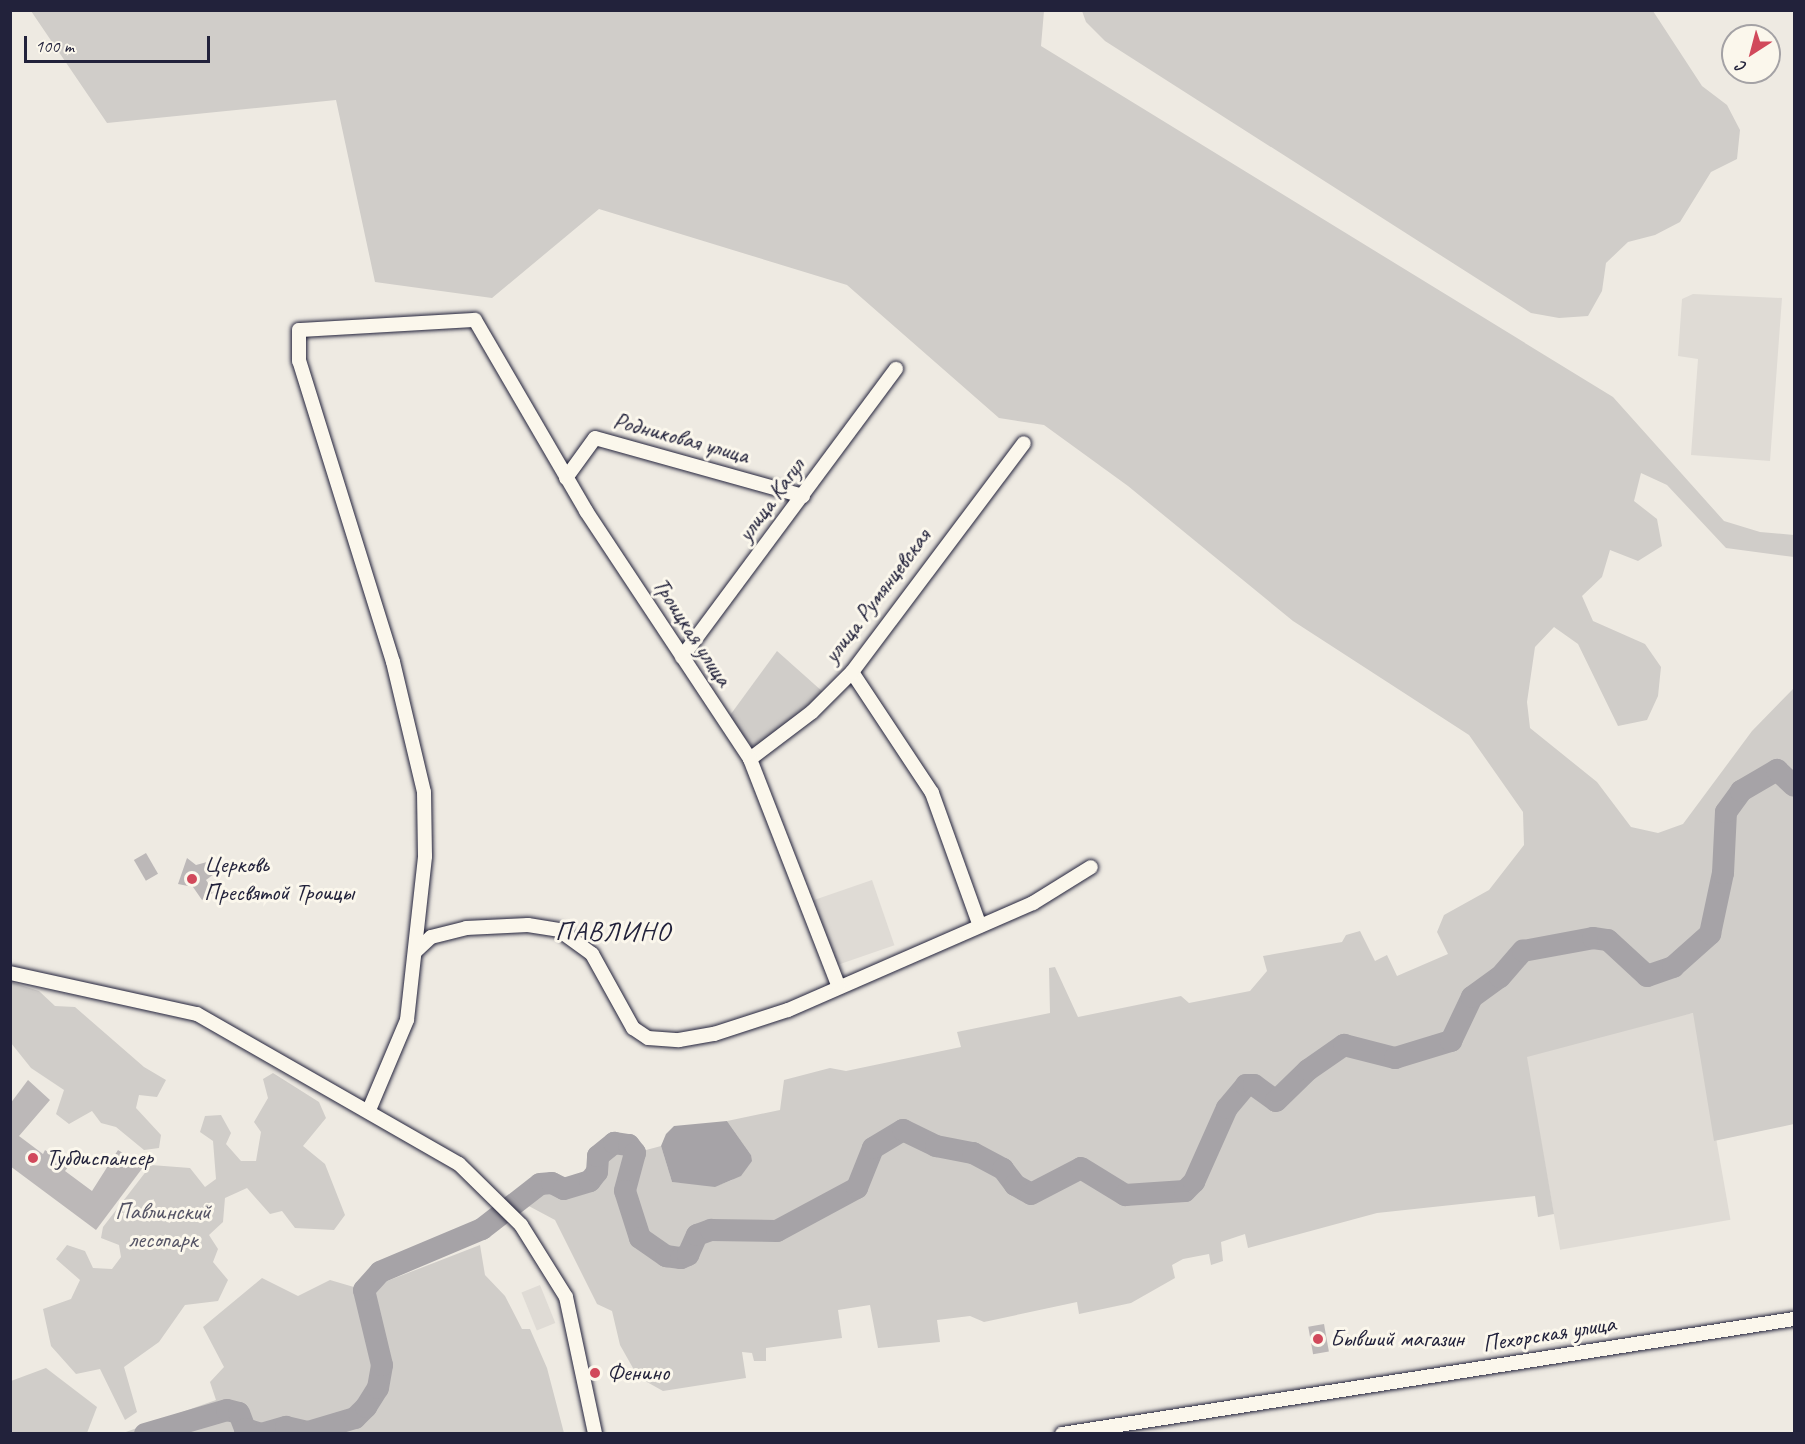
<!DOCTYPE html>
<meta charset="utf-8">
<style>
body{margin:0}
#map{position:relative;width:1805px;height:1444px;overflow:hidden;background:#eeeae2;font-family:Caveat,sans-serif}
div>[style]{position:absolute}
.built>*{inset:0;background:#dfdbd5;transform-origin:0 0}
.green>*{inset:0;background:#d0cdc9}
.water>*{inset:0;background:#a6a3a7}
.river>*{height:22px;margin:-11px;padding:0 11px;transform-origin:11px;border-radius:11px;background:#a6a3a7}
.building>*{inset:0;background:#bcb8b8;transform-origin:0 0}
.roads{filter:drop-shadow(0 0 2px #22223b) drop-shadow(0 0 2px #22223b)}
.street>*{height:14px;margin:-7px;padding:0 7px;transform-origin:7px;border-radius:7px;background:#fbf7ec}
.dots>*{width:16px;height:16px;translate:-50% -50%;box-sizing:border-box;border:3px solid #fbf7ec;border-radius:50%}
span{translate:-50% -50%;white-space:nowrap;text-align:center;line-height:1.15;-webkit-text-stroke:6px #fbf7ec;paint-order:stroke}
.street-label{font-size:24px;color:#22223b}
.poi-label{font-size:24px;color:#22223b}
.left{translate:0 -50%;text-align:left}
.park-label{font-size:24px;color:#565566}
.quarter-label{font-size:27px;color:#22223b;letter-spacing:1.5px}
.frame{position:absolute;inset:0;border:12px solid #22223b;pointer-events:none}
.north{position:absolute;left:1721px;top:24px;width:60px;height:60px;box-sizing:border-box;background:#fbf7ec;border:2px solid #a4a2a5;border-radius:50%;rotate:216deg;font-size:16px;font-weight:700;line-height:24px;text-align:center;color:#22223b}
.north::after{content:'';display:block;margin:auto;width:21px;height:27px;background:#d1495b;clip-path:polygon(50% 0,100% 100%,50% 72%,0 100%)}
.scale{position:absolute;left:24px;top:36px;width:186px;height:27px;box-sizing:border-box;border:3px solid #22223b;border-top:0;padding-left:8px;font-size:18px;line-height:21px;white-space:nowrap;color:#22223b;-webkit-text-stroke:4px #fbf7ec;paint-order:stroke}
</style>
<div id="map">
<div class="built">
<div style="clip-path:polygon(1693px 294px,1782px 298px,1770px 461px,1691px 455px,1698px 359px,1678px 356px,1682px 299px)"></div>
<div style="left:872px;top:880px;width:69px;height:62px;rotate:71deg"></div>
<div style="left:1694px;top:1013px;width:210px;height:173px;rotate:80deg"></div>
<div style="left:540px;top:1285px;width:41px;height:20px;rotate:68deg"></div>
</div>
<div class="green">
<div style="clip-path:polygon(31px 11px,1044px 11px,1041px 46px,1613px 397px,1724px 521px,1760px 532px,1794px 535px,1794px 557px,1726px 548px,1667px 485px,1641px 473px,1634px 501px,1657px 519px,1662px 546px,1638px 561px,1610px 550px,1602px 577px,1582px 596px,1593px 621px,1645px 644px,1661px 667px,1658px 696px,1647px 720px,1618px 726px,1578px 644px,1554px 627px,1535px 647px,1527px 702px,1530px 728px,1597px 782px,1631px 827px,1658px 833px,1683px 824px,1752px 731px,1793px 689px,1794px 660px,1794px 1124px,1714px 1141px,1693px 1013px,1527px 1057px,1554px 1214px,1538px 1217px,1535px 1196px,1377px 1213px,1248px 1248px,1245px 1234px,1221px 1242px,1223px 1261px,1211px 1265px,1209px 1254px,1183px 1259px,1172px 1265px,1175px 1278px,1131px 1303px,1079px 1314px,1077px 1302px,984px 1322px,970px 1316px,937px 1320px,940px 1342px,878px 1348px,870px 1305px,838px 1310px,842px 1338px,766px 1348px,766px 1361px,754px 1361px,752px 1353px,742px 1352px,746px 1378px,663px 1391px,638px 1377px,620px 1345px,612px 1311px,597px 1304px,555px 1220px,525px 1204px,543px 1191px,560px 1197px,578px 1193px,592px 1187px,604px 1157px,614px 1151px,635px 1153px,661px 1146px,672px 1182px,719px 1185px,732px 1180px,751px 1155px,727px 1121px,780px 1110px,784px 1080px,830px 1068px,846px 1071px,961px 1047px,957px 1032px,1050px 1013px,1049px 968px,1055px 967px,1078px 1017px,1181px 996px,1189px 1003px,1250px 991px,1267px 971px,1263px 956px,1342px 942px,1346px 935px,1360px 931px,1375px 961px,1387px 955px,1397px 976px,1448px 954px,1437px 932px,1444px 915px,1489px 890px,1524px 845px,1523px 812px,1469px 735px,1293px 621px,1128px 486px,1044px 425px,999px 418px,847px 285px,599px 209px,492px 298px,375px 282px,336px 100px,107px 123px)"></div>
<div style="clip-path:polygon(1082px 11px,1653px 11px,1702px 86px,1727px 105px,1740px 130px,1737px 159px,1711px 172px,1680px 222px,1655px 235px,1628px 242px,1606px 263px,1602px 291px,1588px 316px,1559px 318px,1531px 313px,1105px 41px,1086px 22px)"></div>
<div style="clip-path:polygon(777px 651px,823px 692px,761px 745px,752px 746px,728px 718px)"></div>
<div style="clip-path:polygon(11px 982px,39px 991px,55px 1006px,75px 1007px,144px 1067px,166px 1080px,157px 1097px,139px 1095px,136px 1108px,161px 1135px,159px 1148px,144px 1150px,116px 1127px,101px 1123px,92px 1111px,69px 1124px,56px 1114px,64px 1090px,31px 1068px,11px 1043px)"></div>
<div style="clip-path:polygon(273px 1073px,319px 1102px,326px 1118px,303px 1146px,325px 1164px,345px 1215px,334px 1230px,295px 1228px,282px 1211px,270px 1214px,247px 1188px,225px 1198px,223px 1222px,209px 1235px,218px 1249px,213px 1262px,228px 1280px,218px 1301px,185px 1305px,159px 1342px,124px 1367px,137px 1412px,125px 1420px,100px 1369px,76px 1374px,51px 1346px,43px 1309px,71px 1299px,80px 1280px,56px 1259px,67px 1245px,85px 1251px,93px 1268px,112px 1269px,121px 1257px,119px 1245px,101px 1238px,103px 1227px,151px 1165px,190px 1168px,205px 1187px,216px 1179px,213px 1141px,200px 1132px,205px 1116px,221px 1115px,231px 1133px,226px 1144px,241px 1161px,256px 1161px,261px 1132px,254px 1122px,268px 1098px,263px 1079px)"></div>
<div style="clip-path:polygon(480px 1245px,485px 1275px,505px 1296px,522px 1329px,530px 1329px,547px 1368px,564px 1433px,123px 1433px,216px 1400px,210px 1382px,224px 1367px,203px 1327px,262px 1278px,298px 1296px,330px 1280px,364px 1290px)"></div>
<div style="clip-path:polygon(46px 1368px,97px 1407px,87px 1433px,11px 1433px,11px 1381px)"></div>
</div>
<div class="water">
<div style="clip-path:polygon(727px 1121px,751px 1155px,752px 1161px,741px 1176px,715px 1187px,672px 1182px,661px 1146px,666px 1134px,674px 1126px)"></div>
</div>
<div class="river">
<div style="left:145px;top:1434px;width:85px;rotate:-16.3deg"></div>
<div style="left:227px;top:1410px;width:12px;rotate:14deg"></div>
<div style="left:239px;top:1413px;width:17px;rotate:69deg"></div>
<div style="left:245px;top:1429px;width:17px;rotate:17deg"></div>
<div style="left:261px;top:1434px;width:26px;rotate:-16deg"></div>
<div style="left:286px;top:1427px;width:23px;rotate:13deg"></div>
<div style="left:308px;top:1432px;width:49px;rotate:-16.6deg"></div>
<div style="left:355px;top:1418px;width:16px;rotate:-45deg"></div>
<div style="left:366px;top:1407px;width:22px;rotate:-58deg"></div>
<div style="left:378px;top:1388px;width:23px;rotate:-80deg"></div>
<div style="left:382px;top:1365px;width:77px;rotate:-103.5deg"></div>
<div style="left:364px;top:1290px;width:24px;rotate:-48deg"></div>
<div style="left:380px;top:1272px;width:111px;rotate:-22.9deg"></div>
<div style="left:482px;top:1229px;width:73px;rotate:-37.8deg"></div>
<div style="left:540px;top:1184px;width:12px;rotate:-5deg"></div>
<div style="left:552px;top:1183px;width:13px;rotate:27deg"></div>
<div style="left:564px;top:1189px;width:27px;rotate:-17deg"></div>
<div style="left:590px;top:1181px;width:11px;rotate:-52deg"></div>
<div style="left:597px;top:1172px;width:16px;rotate:-86deg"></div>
<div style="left:598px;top:1156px;width:21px;rotate:-39deg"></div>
<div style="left:614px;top:1143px;width:15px;rotate:8deg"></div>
<div style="left:629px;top:1145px;width:10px;rotate:53deg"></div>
<div style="left:635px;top:1153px;width:39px;rotate:105deg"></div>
<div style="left:625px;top:1191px;width:49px;rotate:72.3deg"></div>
<div style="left:640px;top:1238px;width:32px;rotate:35deg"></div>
<div style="left:666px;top:1256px;width:15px;rotate:8deg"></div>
<div style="left:681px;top:1258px;width:8px;rotate:-23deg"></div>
<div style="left:688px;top:1255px;width:22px;rotate:-66deg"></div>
<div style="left:697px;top:1235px;width:15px;rotate:-20deg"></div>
<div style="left:711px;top:1230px;width:66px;rotate:0.9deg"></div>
<div style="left:777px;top:1231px;width:91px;rotate:-28.3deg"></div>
<div style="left:857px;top:1188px;width:43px;rotate:-68.2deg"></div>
<div style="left:873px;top:1148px;width:35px;rotate:-31deg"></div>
<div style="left:903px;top:1130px;width:37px;rotate:26deg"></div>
<div style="left:936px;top:1146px;width:38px;rotate:11deg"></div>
<div style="left:973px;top:1153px;width:34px;rotate:28deg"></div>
<div style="left:1003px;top:1169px;width:20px;rotate:53deg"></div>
<div style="left:1015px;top:1185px;width:18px;rotate:29deg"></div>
<div style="left:1031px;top:1194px;width:56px;rotate:-27.5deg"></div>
<div style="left:1081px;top:1168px;width:52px;rotate:31.5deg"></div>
<div style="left:1125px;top:1195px;width:60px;rotate:-3.8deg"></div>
<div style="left:1185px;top:1191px;width:13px;rotate:-45deg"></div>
<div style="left:1194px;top:1182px;width:81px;rotate:-66deg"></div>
<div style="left:1227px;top:1108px;width:30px;rotate:-50deg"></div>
<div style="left:1246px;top:1085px;width:8px"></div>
<div style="left:1254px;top:1085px;width:27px;rotate:36deg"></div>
<div style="left:1276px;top:1101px;width:45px;rotate:-44.1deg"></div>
<div style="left:1308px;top:1070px;width:44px;rotate:-34.8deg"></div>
<div style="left:1344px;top:1045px;width:53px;rotate:14.3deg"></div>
<div style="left:1395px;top:1058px;width:59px;rotate:-16.9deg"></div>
<div style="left:1451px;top:1041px;width:49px;rotate:-64.5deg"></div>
<div style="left:1472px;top:997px;width:34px;rotate:-36deg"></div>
<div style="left:1500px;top:977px;width:35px;rotate:-49deg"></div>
<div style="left:1523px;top:951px;width:71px;rotate:-10.5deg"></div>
<div style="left:1593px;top:938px;width:15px;rotate:8deg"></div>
<div style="left:1608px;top:940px;width:53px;rotate:42.7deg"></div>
<div style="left:1647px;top:976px;width:28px;rotate:-19deg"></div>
<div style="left:1673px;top:967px;width:50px;rotate:-41.7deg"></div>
<div style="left:1710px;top:934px;width:62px;rotate:-78deg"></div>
<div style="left:1723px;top:873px;width:61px;rotate:-87.2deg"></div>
<div style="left:1726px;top:812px;width:26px;rotate:-54deg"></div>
<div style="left:1741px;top:791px;width:42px;rotate:-30.3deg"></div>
<div style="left:1777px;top:770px;width:23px;rotate:43deg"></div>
</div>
<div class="building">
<div style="left:146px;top:853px;width:24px;height:14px;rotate:60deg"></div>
<div style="clip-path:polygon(187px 858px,196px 865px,207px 862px,214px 874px,206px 880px,214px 892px,202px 900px,193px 887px,178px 884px)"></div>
<div style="clip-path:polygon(28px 1080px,50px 1100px,19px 1136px,43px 1154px,45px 1150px,68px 1167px,65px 1171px,92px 1191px,118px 1150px,144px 1166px,96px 1230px,10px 1166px,10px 1104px)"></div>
<div style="left:1324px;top:1324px;width:28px;height:16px;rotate:80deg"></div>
</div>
<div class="roads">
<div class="street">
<div style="left:566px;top:478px;width:49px;rotate:-54.1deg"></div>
<div style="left:595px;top:438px;width:216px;rotate:15.6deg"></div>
<div style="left:682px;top:657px;width:359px;rotate:-53.4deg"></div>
<div style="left:852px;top:672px;width:145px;rotate:56.5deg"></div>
<div style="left:932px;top:793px;width:141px;rotate:70.2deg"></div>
<div style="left:750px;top:759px;width:78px;rotate:-37.2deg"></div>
<div style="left:812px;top:712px;width:57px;rotate:-45deg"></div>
<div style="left:852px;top:672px;width:286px;rotate:-53.1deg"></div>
<div style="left:415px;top:952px;width:22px;rotate:-43deg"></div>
<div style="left:431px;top:937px;width:36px;rotate:-14deg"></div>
<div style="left:466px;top:928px;width:62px;rotate:-2.8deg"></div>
<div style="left:528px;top:925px;width:31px;rotate:9deg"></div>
<div style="left:559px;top:930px;width:41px;rotate:36deg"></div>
<div style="left:592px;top:954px;width:85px;rotate:61deg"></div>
<div style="left:633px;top:1028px;width:18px;rotate:34deg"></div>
<div style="left:648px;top:1038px;width:31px;rotate:4deg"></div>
<div style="left:679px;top:1040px;width:36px;rotate:-10deg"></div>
<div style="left:714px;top:1034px;width:78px;rotate:-18deg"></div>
<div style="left:788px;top:1010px;width:267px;rotate:-23.6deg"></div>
<div style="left:1033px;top:903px;width:68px;rotate:-31.8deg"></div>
<div style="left:10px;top:973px;width:191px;rotate:12.4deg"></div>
<div style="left:197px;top:1014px;width:302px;rotate:29.8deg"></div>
<div style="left:459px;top:1164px;width:87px;rotate:44.5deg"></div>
<div style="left:521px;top:1225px;width:85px;rotate:58deg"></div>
<div style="left:566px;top:1297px;width:140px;rotate:78deg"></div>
<div style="left:369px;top:1110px;width:98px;rotate:-67.1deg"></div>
<div style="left:407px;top:1020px;width:165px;rotate:-83.7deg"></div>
<div style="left:425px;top:856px;width:64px;rotate:-90.9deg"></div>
<div style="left:424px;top:792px;width:134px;rotate:-103.4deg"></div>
<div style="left:393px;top:662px;width:315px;rotate:-107.3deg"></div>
<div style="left:299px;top:361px;width:31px;rotate:-90deg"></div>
<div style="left:299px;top:330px;width:176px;rotate:-3.3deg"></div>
<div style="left:475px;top:320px;width:221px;rotate:59.8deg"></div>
<div style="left:586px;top:511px;width:297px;rotate:56.5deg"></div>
<div style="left:750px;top:759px;width:243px;rotate:68.7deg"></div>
<div style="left:1062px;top:1434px;width:741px;rotate:-8.93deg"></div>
</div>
</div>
<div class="dots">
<div style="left:192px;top:879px;background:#d1495b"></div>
<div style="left:33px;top:1158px;background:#d1495b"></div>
<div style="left:1318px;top:1339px;background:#d1495b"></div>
<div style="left:595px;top:1373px;background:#d1495b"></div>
</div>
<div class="street-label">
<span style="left:681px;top:438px;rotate:15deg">Родниковая улица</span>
<span style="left:771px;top:500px;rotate:-54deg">улица Кагул</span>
<span style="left:877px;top:596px;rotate:-53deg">улица Румянцевская</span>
<span style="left:692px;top:632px;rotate:57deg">Троицкая улица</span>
<span style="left:1549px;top:1334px;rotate:-9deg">Пехорская улица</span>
</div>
<div class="poi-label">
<span class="left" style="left:204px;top:879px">Церковь<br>Пресвятой Троицы</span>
<span class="left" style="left:46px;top:1158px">Тубдиспансер</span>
<span class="left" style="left:1330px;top:1339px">Бывший магазин</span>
<span class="left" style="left:607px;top:1373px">Фенино</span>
</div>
<div class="park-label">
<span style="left:163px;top:1226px">Павлинский<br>лесопарк</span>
</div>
<div class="quarter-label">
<span style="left:613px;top:932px">ПАВЛИНО</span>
</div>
<div class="frame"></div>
<div class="north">С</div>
<div class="scale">100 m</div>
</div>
